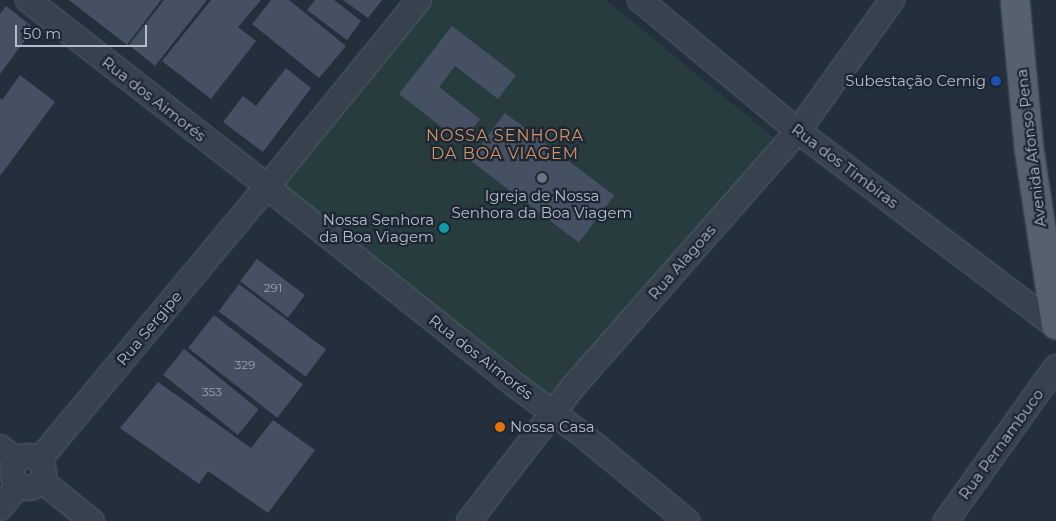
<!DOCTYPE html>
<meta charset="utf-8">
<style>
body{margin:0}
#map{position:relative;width:1056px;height:521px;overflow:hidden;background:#242f3e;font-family:Montserrat,sans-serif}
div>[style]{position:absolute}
.green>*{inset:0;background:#263c3f}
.building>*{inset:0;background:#455162;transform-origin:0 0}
.roads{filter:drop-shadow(0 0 1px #565f6c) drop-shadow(0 0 1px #565f6c)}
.minor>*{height:24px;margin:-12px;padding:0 12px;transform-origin:12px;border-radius:12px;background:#38414e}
.minor>.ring{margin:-12px;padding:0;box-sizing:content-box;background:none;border:24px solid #38414e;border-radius:50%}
.major>*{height:28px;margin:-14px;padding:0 14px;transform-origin:14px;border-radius:14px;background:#56606e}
.dots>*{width:14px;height:14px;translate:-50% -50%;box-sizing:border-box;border:2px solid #1d2633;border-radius:50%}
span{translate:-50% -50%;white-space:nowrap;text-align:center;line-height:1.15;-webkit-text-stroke:4.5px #1d2633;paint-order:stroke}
.number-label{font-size:12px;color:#98a1af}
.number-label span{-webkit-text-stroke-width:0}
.poi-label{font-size:15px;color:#b4bcc9}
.right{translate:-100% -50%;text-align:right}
.left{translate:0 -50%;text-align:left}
.street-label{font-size:15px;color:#b4bcc9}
.neighbourhood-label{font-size:16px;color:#d59563;letter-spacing:1px}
.scale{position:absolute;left:15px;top:25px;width:132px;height:22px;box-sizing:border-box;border:2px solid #b4bcc9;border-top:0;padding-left:6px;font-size:15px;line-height:18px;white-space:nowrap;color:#b4bcc9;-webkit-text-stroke:4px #1d2633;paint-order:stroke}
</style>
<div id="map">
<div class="green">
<div style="clip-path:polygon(419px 0,606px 0,784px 146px,565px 406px,540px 399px,279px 187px)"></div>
</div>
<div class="building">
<div style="clip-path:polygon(69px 0,161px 0,127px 45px)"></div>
<div style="clip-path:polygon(164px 0,207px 0,155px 66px,129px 45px)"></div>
<div style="clip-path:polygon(211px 0,261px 0,238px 27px,256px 41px,211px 99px,162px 61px)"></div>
<div style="clip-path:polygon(271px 0,289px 0,346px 46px,319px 78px,252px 24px)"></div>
<div style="clip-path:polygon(315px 0,334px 0,361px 21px,347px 40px,307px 10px)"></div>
<div style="clip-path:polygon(343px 0,382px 0,368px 18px)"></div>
<div style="clip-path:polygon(6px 6px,34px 28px,0 74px,0 14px)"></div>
<div style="clip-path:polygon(452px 26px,516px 75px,498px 99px,455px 66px,439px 87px,480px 119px,462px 143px,399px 94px)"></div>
<div style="clip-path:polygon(286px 68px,311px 88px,263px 152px,223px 122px,243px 96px,256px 106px)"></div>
<div style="clip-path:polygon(20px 75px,55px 102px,0 176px,0 98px,2px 100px)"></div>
<div style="left:505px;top:113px;width:137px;height:59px;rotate:37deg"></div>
<div style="left:257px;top:259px;width:60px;height:28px;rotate:37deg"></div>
<div style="left:239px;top:284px;width:109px;height:34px;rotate:37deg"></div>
<div style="left:214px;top:315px;width:113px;height:42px;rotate:38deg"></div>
<div style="left:184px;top:349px;width:96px;height:33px;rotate:39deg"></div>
<div style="clip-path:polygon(158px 382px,251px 448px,273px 420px,315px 450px,268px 513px,208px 471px,199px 484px,120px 428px)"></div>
</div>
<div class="roads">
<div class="minor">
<div style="left:28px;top:0;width:290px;rotate:37.9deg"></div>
<div style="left:640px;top:0;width:205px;rotate:39.7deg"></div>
<div style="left:798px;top:131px;width:323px;rotate:37.1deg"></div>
<div style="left:275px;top:177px;width:228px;rotate:-50.9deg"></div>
<div style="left:276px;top:194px;width:310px;rotate:38.6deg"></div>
<div style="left:518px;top:387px;width:82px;rotate:36.6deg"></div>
<div style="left:584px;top:436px;width:134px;rotate:39.5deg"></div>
<div style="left:0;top:447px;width:21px;rotate:37deg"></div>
<div class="ring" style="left:12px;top:456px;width:8px;height:8px"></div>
<div style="left:39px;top:460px;width:344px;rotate:-50.2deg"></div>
<div style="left:42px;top:481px;width:64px;rotate:38.7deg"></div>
<div style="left:0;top:508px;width:30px;rotate:-50deg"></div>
<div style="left:469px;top:521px;width:168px;rotate:-52.2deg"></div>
<div style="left:572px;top:388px;width:342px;rotate:-48.7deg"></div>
<div style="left:798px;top:131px;width:161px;rotate:-54.3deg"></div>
<div style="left:946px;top:521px;width:189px;rotate:-54.5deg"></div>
</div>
<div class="major">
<div style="left:1015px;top:0;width:150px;rotate:84.6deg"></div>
<div style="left:1029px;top:149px;width:178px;rotate:81.3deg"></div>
</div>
</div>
<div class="dots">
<div style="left:996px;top:81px;background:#1a4fb4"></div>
<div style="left:542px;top:178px;background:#6b7280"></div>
<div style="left:444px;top:228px;background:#0f9aa8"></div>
<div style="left:500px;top:427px;background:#e8710a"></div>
</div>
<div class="number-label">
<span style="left:273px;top:288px">291</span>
<span style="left:245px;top:365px">329</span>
<span style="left:212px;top:392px">353</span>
</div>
<div class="poi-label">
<span class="right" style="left:986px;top:81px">Subestação Cemig</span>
<span style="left:542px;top:204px">Igreja de Nossa<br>Senhora da Boa Viagem</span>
<span class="right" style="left:434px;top:228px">Nossa Senhora<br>da Boa Viagem</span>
<span class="left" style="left:510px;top:427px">Nossa Casa</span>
</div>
<div class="street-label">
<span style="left:154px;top:99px;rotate:38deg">Rua dos Aimorés</span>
<span style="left:1031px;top:148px;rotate:-97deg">Avenida Afonso Pena</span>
<span style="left:845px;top:166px;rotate:37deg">Rua dos Timbiras</span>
<span style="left:682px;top:262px;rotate:-49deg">Rua Alagoas</span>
<span style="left:149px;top:328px;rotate:-50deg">Rua Sergipe</span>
<span style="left:481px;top:357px;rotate:38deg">Rua dos Aimorés</span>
<span style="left:1001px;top:444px;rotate:-54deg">Rua Pernambuco</span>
</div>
<div class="neighbourhood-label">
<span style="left:505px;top:145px">NOSSA SENHORA<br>DA BOA VIAGEM</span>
</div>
<div class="scale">50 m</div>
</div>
